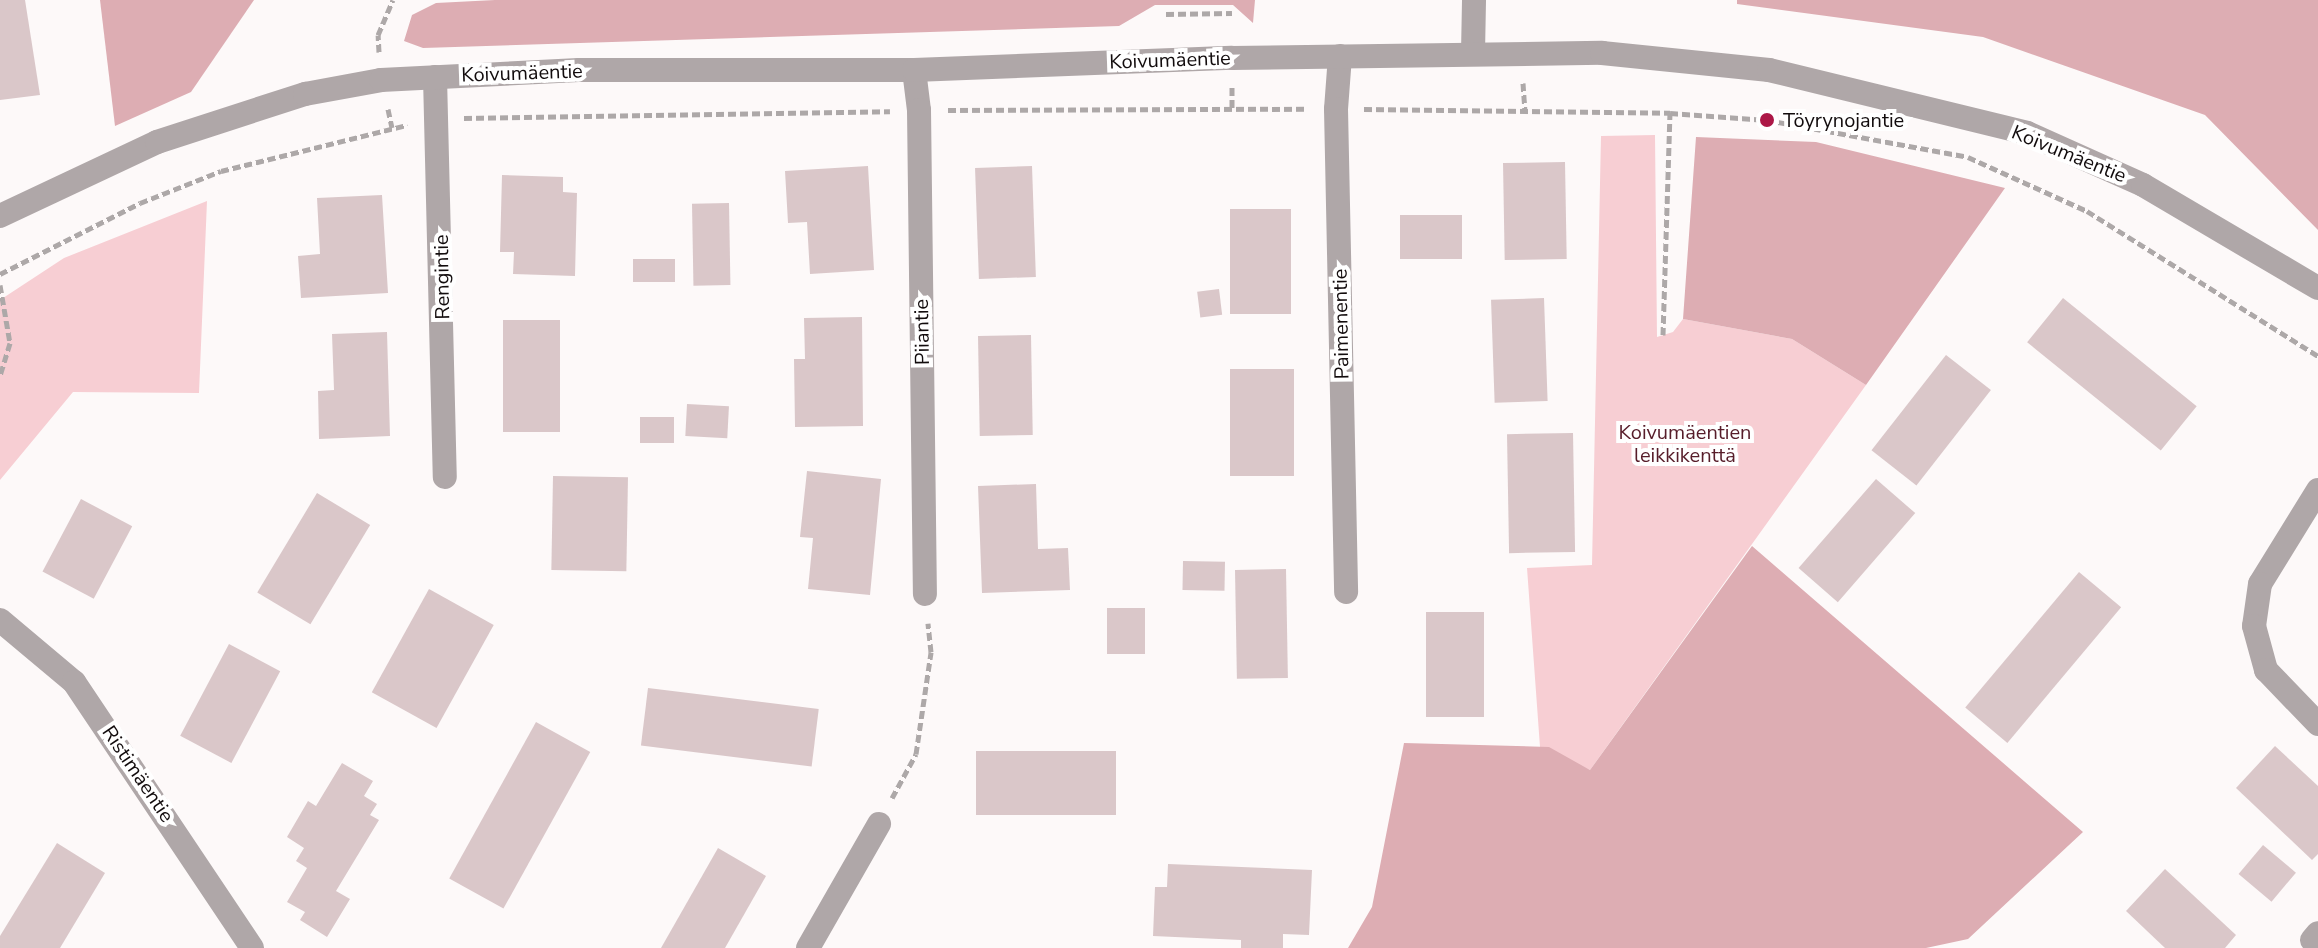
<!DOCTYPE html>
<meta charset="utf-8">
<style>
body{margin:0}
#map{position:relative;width:2318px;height:948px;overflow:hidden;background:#fdf9f9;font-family:"Nunito Sans",sans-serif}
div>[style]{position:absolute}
.green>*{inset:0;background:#f7ced3}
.forest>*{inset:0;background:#ddadb3}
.building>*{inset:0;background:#dac7c9;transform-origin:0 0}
.path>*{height:5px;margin-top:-2.5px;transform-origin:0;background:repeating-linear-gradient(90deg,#ada8a8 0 8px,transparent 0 12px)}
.minor>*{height:24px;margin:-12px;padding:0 12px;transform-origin:12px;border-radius:12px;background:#afa7a8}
.dots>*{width:22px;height:22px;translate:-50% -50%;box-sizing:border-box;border:4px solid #fff;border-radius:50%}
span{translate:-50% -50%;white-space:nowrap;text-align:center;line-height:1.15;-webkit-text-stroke:8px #fff;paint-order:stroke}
.street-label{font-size:20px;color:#120c0d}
.poi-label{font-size:20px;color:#120c0d}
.left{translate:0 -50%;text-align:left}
.park-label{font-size:20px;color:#571d2a}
</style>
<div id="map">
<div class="green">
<div style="clip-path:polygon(1655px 135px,1657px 337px,1673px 332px,1683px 319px,1792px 339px,1866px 385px,1590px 770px,1540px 747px,1527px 568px,1592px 565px,1601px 136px)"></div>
<div style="clip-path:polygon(207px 201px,199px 393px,73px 392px,0 480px,0 300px,64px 258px)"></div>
</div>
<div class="forest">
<div style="clip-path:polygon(100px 0,254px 0,191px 92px,115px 126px)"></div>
<div style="clip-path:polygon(495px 0,1255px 0,1253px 23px,1233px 5px,1155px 5px,1119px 26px,423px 48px,404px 41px,412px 15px,436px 3px)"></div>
<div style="clip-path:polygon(1737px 0,2318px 0,2318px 230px,2205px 115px,1983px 37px,1737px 4px)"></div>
<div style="clip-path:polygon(1696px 137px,1816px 142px,2005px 188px,1866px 385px,1792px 339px,1683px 319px)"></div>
<div style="clip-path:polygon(1752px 546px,2083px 832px,1968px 939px,1926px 948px,1348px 948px,1372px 907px,1404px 743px,1549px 747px,1590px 770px)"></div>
</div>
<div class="building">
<div style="clip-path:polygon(0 0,25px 0,40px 95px,0 100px)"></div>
<div style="left:1565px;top:162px;width:97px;height:62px;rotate:89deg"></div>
<div style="clip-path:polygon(868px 166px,874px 270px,810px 274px,807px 222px,788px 223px,785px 171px)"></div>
<div style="left:1032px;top:166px;width:111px;height:57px;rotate:88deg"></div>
<div style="clip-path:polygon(502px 175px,563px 177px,563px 192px,577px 193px,575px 276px,513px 274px,514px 252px,500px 252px)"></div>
<div style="clip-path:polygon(382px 195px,388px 293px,301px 298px,298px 256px,320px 254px,317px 198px)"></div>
<div style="left:729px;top:203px;width:82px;height:37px;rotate:89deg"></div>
<div style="left:1230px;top:209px;width:61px;height:105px"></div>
<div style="left:1400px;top:215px;width:62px;height:44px"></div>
<div style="left:675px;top:259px;width:23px;height:42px;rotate:90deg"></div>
<div style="left:1219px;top:289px;width:26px;height:22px;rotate:83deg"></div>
<div style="left:1544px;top:298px;width:103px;height:53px;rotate:88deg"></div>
<div style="left:2063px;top:298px;width:172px;height:57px;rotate:39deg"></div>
<div style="clip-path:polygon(862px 317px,863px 426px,795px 427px,794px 359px,805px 359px,804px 318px)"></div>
<div style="left:503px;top:320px;width:57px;height:112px"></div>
<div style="clip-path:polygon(387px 332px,390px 436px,319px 439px,318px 391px,334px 390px,332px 334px)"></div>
<div style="left:1031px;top:335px;width:100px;height:53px;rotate:89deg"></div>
<div style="left:1946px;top:355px;width:57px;height:121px;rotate:38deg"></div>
<div style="left:1230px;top:369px;width:64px;height:107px"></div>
<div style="left:687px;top:404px;width:42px;height:32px;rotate:3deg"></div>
<div style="left:640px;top:417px;width:34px;height:26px"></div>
<div style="left:1573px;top:433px;width:119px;height:66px;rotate:89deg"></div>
<div style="clip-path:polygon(807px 471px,881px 479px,870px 595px,808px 589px,813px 538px,800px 537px)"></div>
<div style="left:553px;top:476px;width:75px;height:94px;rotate:1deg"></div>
<div style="left:1876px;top:479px;width:52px;height:118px;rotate:41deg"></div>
<div style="clip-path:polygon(1036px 484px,1038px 549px,1068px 548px,1070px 590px,982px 593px,978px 486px)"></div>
<div style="left:317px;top:493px;width:62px;height:116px;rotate:31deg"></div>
<div style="left:81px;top:499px;width:58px;height:82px;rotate:28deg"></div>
<div style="left:1183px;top:561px;width:42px;height:29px;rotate:1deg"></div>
<div style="left:1286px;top:569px;width:109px;height:51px;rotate:89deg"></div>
<div style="left:2079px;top:572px;width:55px;height:177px;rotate:40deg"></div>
<div style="left:429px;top:589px;width:74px;height:118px;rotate:29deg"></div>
<div style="left:1107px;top:608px;width:38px;height:46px"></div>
<div style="left:1426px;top:612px;width:58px;height:105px"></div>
<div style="left:229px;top:644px;width:58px;height:104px;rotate:28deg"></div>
<div style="left:648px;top:688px;width:172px;height:58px;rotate:7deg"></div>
<div style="left:536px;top:722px;width:62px;height:179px;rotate:29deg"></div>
<div style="clip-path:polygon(2275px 746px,2318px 786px,2318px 854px,2312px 860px,2236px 788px)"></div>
<div style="left:976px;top:751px;width:140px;height:64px"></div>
<div style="clip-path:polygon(342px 763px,373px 781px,364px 796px,377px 804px,370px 815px,379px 820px,336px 891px,350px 899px,327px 937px,300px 920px,305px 912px,287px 902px,307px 868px,296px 861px,304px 848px,287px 837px,308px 801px,316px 806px)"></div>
<div style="clip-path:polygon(57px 843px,105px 873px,60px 948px,0 948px,0 936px)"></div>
<div style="left:2263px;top:845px;width:43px;height:38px;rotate:40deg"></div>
<div style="clip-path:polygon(718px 848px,766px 876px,725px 948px,661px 948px)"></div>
<div style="clip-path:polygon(1168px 864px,1312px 870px,1309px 935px,1283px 934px,1283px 948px,1241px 948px,1241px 940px,1153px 936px,1155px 887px,1167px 887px)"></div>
<div style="clip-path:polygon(2165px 869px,2236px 935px,2225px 948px,2165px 948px,2126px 911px)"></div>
</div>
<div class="path">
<div style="left:1166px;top:14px;width:66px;rotate:-0.9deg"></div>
<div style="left:379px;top:52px;width:17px;rotate:-93deg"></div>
<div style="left:378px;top:35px;width:38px;rotate:-67deg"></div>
<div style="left:1523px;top:83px;width:27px;rotate:86deg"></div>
<div style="left:1232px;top:87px;width:23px;rotate:90deg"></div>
<div style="left:388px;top:109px;width:19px;rotate:78deg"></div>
<div style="left:1364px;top:109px;width:306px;rotate:0.7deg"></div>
<div style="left:1670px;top:113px;width:97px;rotate:4.1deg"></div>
<div style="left:1767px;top:120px;width:204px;rotate:10.4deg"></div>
<div style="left:1968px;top:157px;width:131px;rotate:24.4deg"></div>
<div style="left:2087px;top:211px;width:273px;rotate:32.1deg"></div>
<div style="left:948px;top:110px;width:358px;rotate:-0.2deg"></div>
<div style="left:464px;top:118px;width:426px;rotate:-0.9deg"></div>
<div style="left:0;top:274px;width:157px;rotate:-26.9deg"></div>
<div style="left:140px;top:203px;width:87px;rotate:-21.6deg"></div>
<div style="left:221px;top:171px;width:192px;rotate:-13.9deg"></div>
<div style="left:0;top:285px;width:59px;rotate:80.2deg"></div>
<div style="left:10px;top:343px;width:34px;rotate:107deg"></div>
<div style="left:1663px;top:335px;width:222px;rotate:-88.2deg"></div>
<div style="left:892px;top:798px;width:50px;rotate:-61.4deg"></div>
<div style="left:916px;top:754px;width:103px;rotate:-81.6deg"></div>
<div style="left:931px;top:652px;width:29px;rotate:-96deg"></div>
</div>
<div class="minor">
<div style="left:1473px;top:53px;width:53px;rotate:-88.9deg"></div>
<div style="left:1340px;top:56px;width:53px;rotate:94.3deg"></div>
<div style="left:1336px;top:109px;width:483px;rotate:88.8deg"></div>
<div style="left:914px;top:70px;width:40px;rotate:82.9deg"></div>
<div style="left:919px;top:110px;width:484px;rotate:89.3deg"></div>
<div style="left:435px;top:77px;width:400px;rotate:88.6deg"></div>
<div style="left:0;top:216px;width:174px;rotate:-25.2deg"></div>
<div style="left:157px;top:142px;width:156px;rotate:-18deg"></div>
<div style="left:305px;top:94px;width:77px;rotate:-10.4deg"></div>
<div style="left:381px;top:80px;width:198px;rotate:-2.9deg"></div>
<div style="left:579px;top:70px;width:335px"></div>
<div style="left:914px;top:70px;width:318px;rotate:-2.2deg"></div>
<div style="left:1232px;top:58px;width:370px;rotate:-0.8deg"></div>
<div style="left:1602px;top:53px;width:168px;rotate:5.8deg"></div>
<div style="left:1769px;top:70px;width:266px;rotate:13.7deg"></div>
<div style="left:2027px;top:133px;width:127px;rotate:24.1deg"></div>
<div style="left:2143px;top:185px;width:203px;rotate:30.5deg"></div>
<div style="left:2318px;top:490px;width:110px;rotate:121.7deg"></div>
<div style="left:2260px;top:584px;width:42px;rotate:98.1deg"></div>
<div style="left:2254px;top:626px;width:46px;rotate:74.7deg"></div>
<div style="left:2266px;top:670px;width:75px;rotate:46.1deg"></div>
<div style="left:0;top:620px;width:97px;rotate:40deg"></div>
<div style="left:74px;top:682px;width:320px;rotate:56.2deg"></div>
<div style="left:2312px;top:940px;width:9px;rotate:-49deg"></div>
<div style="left:808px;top:948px;width:143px;rotate:-60.2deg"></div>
</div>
<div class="dots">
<div style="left:1767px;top:120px;background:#ac1847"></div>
</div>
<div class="street-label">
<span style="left:1170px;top:60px;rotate:-2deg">Koivumäentie</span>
<span style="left:522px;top:73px;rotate:-2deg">Koivumäentie</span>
<span style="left:2069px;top:154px;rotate:22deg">Koivumäentie</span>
<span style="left:442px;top:277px;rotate:-91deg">Rengintie</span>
<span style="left:1341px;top:324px;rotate:-91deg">Paimenentie</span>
<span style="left:922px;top:332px;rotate:-91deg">Piiantie</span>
<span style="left:138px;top:774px;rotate:56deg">Ristimäentie</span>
</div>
<div class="poi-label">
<span class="left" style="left:1783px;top:120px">Töyrynojantie</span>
</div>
<div class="park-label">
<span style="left:1685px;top:444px">Koivumäentien<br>leikkikenttä</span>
</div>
</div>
